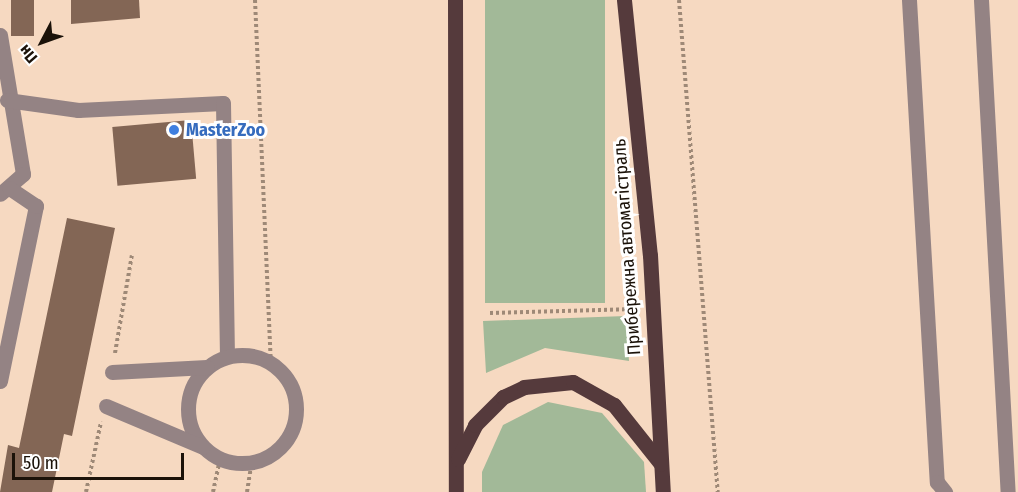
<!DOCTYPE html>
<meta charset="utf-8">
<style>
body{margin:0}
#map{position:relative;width:1018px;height:492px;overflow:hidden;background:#f6d9c1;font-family:"Fira Sans Condensed",sans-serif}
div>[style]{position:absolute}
.green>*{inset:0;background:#a2b998;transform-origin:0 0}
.building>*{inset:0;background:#836655;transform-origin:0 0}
.path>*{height:4px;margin-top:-2px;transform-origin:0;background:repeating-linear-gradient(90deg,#9e8977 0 3px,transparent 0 6px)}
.minor>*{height:15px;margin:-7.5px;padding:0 7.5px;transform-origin:7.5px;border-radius:7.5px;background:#948384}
.minor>.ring{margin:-7.5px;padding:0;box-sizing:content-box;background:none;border:15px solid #948384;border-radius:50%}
.major>*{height:15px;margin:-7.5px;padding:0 7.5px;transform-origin:7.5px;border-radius:7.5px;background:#553a3c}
.dots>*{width:16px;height:16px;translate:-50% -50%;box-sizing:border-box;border:3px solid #fff;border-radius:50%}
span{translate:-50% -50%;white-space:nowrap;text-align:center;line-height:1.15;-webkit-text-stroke:6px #fff;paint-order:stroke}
.shop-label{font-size:18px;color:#366cbe;font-weight:700}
.left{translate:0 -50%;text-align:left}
.street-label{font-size:18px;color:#1b1209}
.north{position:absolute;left:12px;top:12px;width:60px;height:60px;-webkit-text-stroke:4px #fff;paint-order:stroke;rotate:229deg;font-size:16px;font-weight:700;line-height:24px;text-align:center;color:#1b1209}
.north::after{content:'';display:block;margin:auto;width:21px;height:27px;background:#1b1209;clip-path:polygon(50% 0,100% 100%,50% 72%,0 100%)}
.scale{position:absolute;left:12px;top:453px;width:172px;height:27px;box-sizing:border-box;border:3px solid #1b1209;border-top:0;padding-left:8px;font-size:18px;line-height:21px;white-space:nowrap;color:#1b1209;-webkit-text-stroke:4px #fff;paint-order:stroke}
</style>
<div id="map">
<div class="green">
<div style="left:485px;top:0;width:120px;height:303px"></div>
<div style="clip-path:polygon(626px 316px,629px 361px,545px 348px,486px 373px,483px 321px)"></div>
<div style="clip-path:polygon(548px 402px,602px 413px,644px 462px,646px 492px,482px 492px,482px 472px,503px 425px)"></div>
</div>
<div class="building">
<div style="left:11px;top:0;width:23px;height:36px"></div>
<div style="clip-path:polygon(71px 0,139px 0,140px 18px,71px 24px)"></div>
<div style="left:191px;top:120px;width:59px;height:79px;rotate:85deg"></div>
<div style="clip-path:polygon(67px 218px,115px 228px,72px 436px,64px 434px,52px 492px,0 492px,8px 445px,19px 448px)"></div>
</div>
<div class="path">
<div style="left:255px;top:0;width:363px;rotate:87.5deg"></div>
<div style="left:679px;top:0;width:494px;rotate:85.5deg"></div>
<div style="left:490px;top:313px;width:146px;rotate:-1.6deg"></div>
<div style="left:115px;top:353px;width:99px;rotate:-80.2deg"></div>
<div style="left:86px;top:492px;width:72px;rotate:-77.9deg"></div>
<div style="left:213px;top:492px;width:35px;rotate:-78deg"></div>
<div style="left:247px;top:492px;width:30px;rotate:-81deg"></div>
</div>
<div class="minor">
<div style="left:909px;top:0;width:483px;rotate:86.7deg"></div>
<div style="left:937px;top:482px;width:13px;rotate:51deg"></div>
<div style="left:981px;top:0;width:493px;rotate:86.9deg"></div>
<div style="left:0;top:35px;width:141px;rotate:80.6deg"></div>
<div style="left:23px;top:174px;width:30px;rotate:139deg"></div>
<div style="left:7px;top:100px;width:72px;rotate:8deg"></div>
<div style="left:78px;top:110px;width:145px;rotate:-2.8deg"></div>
<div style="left:223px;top:103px;width:253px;rotate:89.1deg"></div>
<div class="ring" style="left:188px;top:355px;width:93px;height:93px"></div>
<div style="left:112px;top:372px;width:95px;rotate:-3deg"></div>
<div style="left:0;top:381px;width:179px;rotate:-78.4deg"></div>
<div style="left:36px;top:206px;width:32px;rotate:-146deg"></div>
<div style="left:106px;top:406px;width:105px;rotate:22.9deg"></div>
</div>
<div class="major">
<div style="left:455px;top:0;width:492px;rotate:89.9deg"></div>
<div style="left:624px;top:0;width:256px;rotate:84.2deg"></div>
<div style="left:650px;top:255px;width:237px;rotate:86.9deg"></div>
<div style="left:458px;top:459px;width:38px;rotate:-63deg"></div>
<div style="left:475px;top:425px;width:40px;rotate:-45deg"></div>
<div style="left:503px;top:397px;width:23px;rotate:-25deg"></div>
<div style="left:524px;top:387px;width:49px;rotate:-5.8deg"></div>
<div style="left:573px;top:382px;width:47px;rotate:29.3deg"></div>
<div style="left:614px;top:405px;width:75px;rotate:51.5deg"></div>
</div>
<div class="dots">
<div style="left:174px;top:130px;background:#3f7fe0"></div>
</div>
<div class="shop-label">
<span class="left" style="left:186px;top:130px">MasterZoo</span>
</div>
<div class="street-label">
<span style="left:627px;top:247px;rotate:-94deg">Прибережна автомагістраль</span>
</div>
<div class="north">Пн</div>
<div class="scale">50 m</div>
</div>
